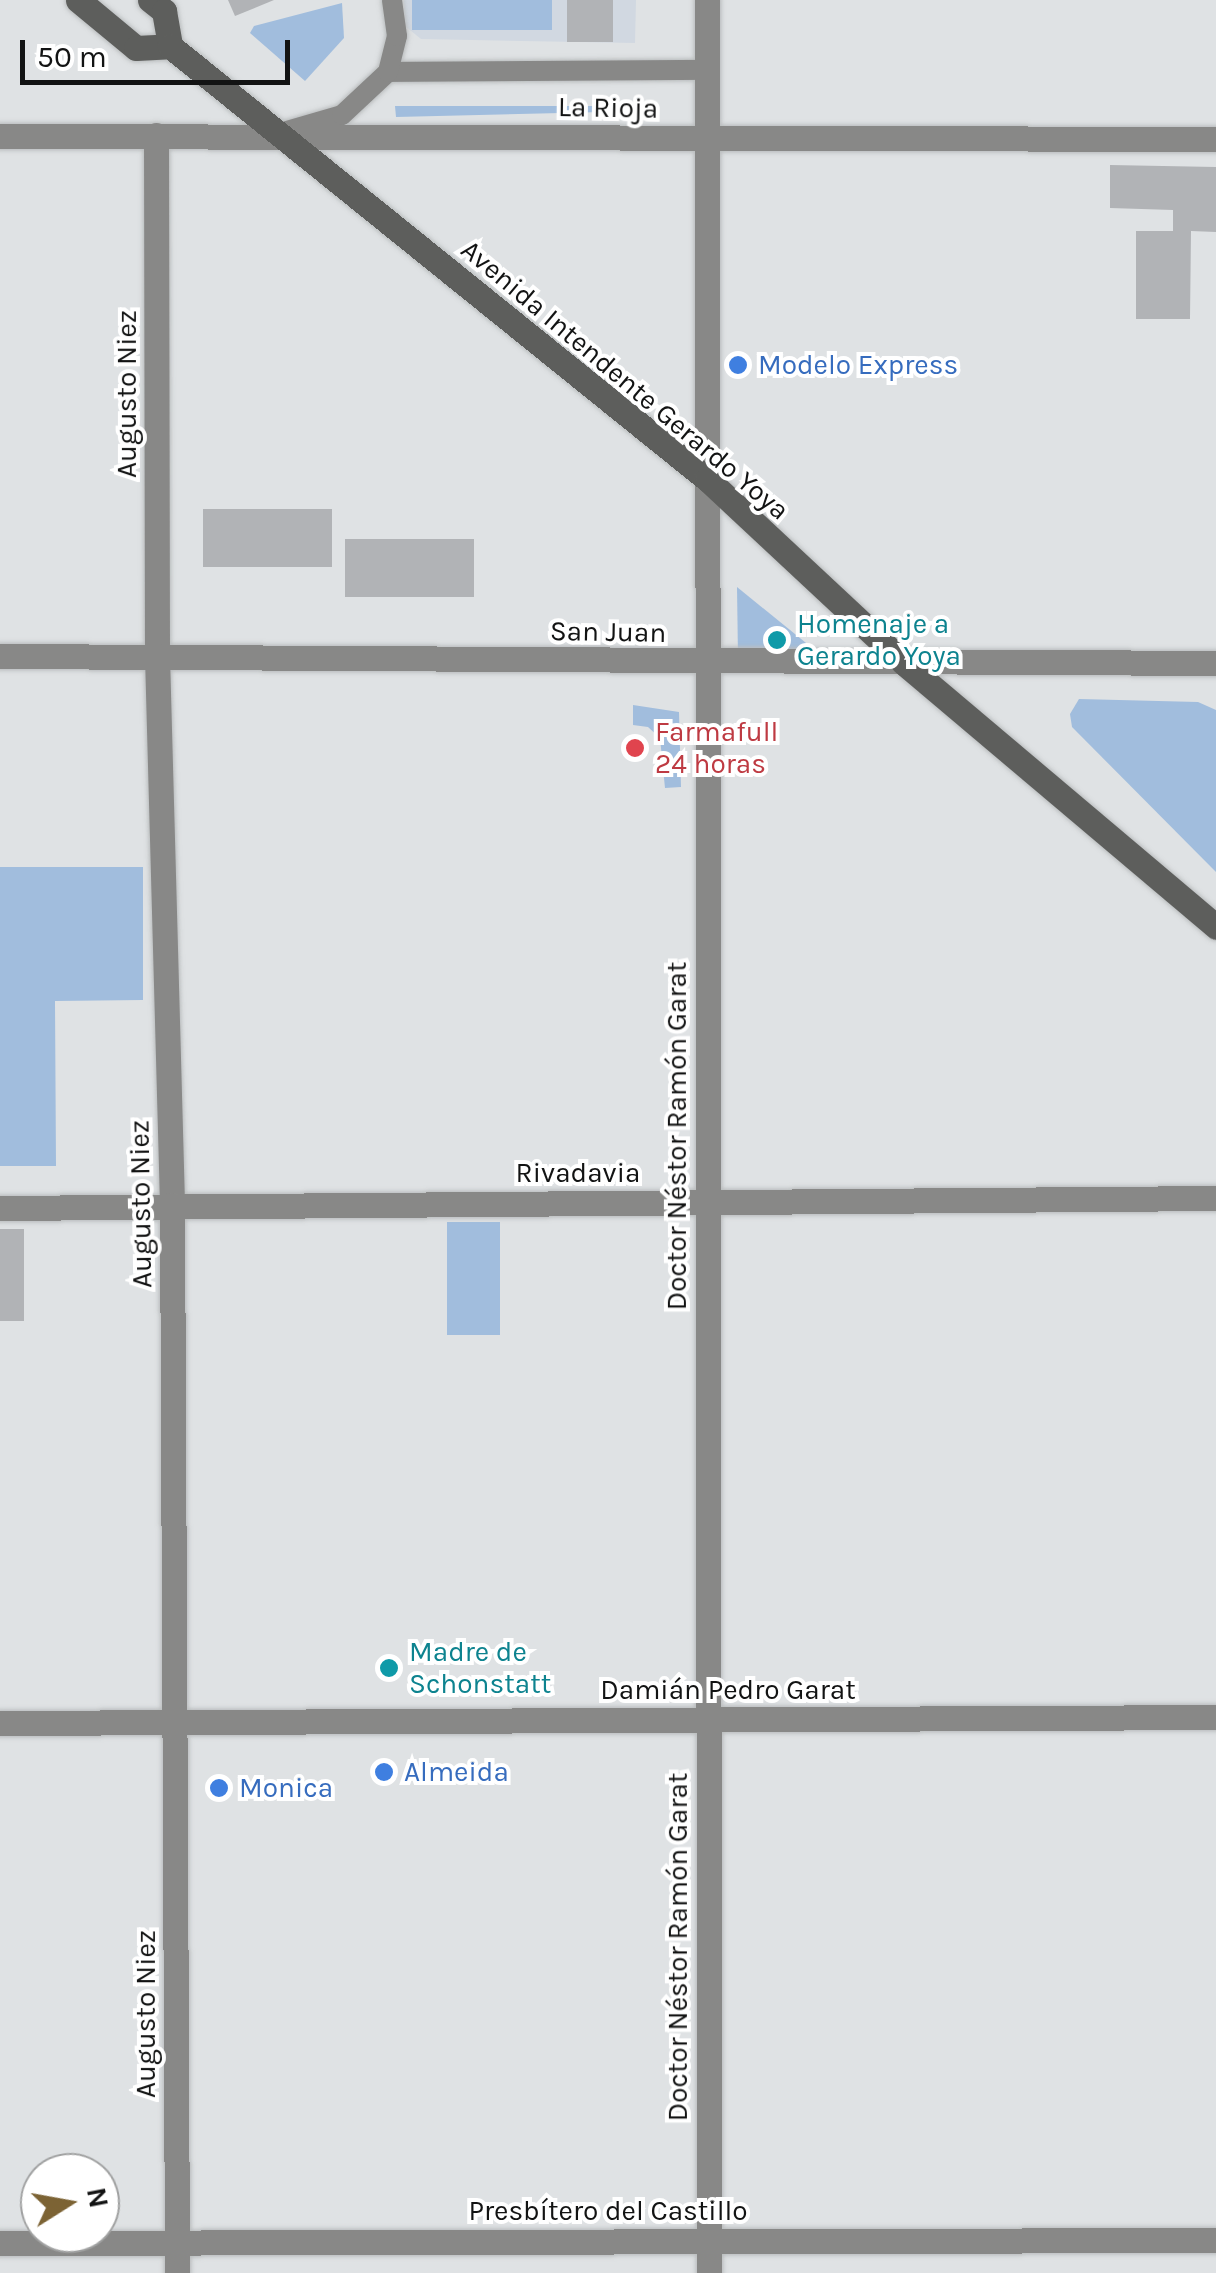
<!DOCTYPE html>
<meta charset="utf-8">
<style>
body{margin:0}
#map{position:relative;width:1216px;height:2273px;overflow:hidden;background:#dfe2e4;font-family:Karla,sans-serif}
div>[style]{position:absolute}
.built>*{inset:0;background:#d1d8e1}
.green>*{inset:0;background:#a1bddd;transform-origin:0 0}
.building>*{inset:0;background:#b1b3b6;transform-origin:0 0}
.roads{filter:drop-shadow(0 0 2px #babdbe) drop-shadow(0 0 2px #babdbe)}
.service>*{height:20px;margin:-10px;padding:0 10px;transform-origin:10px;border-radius:10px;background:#888887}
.minor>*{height:25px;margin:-12.5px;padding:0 12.5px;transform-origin:12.5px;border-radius:12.5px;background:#888887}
.secondary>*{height:25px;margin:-12.5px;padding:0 12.5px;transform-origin:12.5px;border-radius:12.5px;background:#5d5e5c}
.dots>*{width:28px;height:28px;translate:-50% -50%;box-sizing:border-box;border:5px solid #fff;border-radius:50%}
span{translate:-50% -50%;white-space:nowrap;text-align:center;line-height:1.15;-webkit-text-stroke:8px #fff;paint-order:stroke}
.street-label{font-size:28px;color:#121313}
.shop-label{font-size:28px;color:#366cbe}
.left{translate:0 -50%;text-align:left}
.culture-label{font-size:28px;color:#0d838f}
.health-label{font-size:28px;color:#be3a42}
.north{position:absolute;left:20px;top:2153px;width:100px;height:100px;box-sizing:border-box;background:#fff;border:2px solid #a0a1a1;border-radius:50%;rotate:79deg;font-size:28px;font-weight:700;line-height:40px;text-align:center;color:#121313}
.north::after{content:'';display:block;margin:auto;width:35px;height:45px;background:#7c6334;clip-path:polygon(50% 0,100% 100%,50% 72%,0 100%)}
.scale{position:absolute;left:20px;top:40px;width:270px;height:45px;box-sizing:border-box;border:5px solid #121313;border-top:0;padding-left:12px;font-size:30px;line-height:35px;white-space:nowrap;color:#121313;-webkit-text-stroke:8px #fff;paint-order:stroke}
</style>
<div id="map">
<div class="built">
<div style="clip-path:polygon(404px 0,636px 0,635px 43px,421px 39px,405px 26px)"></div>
</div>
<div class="green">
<div style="left:412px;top:0;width:140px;height:30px"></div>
<div style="clip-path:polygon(342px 3px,344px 38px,305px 81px,250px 33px,254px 26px)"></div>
<div style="clip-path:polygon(395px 106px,644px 106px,646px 111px,396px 117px)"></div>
<div style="clip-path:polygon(737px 587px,827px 660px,738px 658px)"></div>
<div style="clip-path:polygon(1079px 699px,1198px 702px,1216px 710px,1216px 872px,1072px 727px,1070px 714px)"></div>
<div style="clip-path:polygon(633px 705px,679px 712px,681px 787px,665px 788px,660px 738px,648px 727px,633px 725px)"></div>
<div style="clip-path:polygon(0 867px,143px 867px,143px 1000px,55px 1001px,56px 1166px,0 1166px)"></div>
<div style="left:500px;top:1222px;width:113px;height:53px;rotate:90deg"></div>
</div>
<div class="building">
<div style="clip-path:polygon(228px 0,274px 0,235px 16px)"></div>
<div style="left:567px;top:0;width:46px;height:42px"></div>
<div style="clip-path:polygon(1110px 165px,1216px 167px,1216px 232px,1191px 231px,1190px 319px,1136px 319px,1136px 231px,1173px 231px,1173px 210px,1110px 208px)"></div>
<div style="left:203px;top:509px;width:129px;height:58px"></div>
<div style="left:345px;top:539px;width:129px;height:58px"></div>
<div style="left:0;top:1229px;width:24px;height:92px"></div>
</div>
<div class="roads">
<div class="service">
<div style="left:388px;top:72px;width:319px;rotate:-0.4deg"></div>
<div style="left:283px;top:132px;width:61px;rotate:-16.1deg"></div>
<div style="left:342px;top:115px;width:63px;rotate:-43.1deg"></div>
<div style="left:388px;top:72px;width:37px;rotate:-76deg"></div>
<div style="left:397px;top:36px;width:36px;rotate:-98deg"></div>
</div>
<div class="minor">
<div style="left:707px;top:0;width:2273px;rotate:89.95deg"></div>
<div style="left:156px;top:135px;width:521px;rotate:89.89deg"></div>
<div style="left:157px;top:656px;width:549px;rotate:88.43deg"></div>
<div style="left:172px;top:1205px;width:1068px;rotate:89.73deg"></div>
<div style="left:0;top:136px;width:1216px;rotate:0.14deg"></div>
<div style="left:0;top:656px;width:1216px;rotate:0.33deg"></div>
<div style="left:0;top:1208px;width:1216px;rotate:-0.47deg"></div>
<div style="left:0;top:1723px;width:1216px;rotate:-0.28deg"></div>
<div style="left:0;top:2243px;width:1216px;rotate:-0.14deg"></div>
</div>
<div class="secondary">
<div style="left:78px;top:0;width:75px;rotate:39.6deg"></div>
<div style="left:136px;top:48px;width:34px;rotate:-3deg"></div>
<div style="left:150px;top:0;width:18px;rotate:38deg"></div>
<div style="left:164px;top:11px;width:36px;rotate:80deg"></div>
<div style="left:170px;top:46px;width:690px;rotate:38.88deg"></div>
<div style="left:707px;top:479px;width:270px;rotate:43deg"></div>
<div style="left:904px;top:663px;width:409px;rotate:40.2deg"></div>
</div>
</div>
<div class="dots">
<div style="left:738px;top:365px;background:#3f7fe0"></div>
<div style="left:777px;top:640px;background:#0f9aa8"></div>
<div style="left:635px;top:748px;background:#e0444e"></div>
<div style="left:389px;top:1668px;background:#0f9aa8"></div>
<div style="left:384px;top:1772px;background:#3f7fe0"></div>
<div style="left:219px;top:1788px;background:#3f7fe0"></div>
</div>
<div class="street-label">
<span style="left:608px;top:108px;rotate:1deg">La Rioja</span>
<span style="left:625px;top:380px;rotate:40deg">Avenida Intendente Gerardo Yoya</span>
<span style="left:127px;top:394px;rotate:-90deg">Augusto Niez</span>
<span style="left:608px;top:632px;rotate:1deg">San Juan</span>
<span style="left:677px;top:1136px;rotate:-90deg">Doctor Néstor Ramón Garat</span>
<span style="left:578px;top:1173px">Rivadavia</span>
<span style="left:141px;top:1204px;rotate:-91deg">Augusto Niez</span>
<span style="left:728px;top:1690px">Damián Pedro Garat</span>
<span style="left:678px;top:1947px;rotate:-90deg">Doctor Néstor Ramón Garat</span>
<span style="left:146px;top:2014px;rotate:-90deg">Augusto Niez</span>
<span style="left:608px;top:2211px">Presbítero del Castillo</span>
</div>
<div class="shop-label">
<span class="left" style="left:758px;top:365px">Modelo Express</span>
<span class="left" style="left:404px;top:1772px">Almeida</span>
<span class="left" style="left:239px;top:1788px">Monica</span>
</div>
<div class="culture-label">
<span class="left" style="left:797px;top:640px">Homenaje a<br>Gerardo Yoya</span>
<span class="left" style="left:409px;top:1668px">Madre de<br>Schonstatt</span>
</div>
<div class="health-label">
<span class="left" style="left:655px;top:748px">Farmafull<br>24 horas</span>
</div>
<div class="north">N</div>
<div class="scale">50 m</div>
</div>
